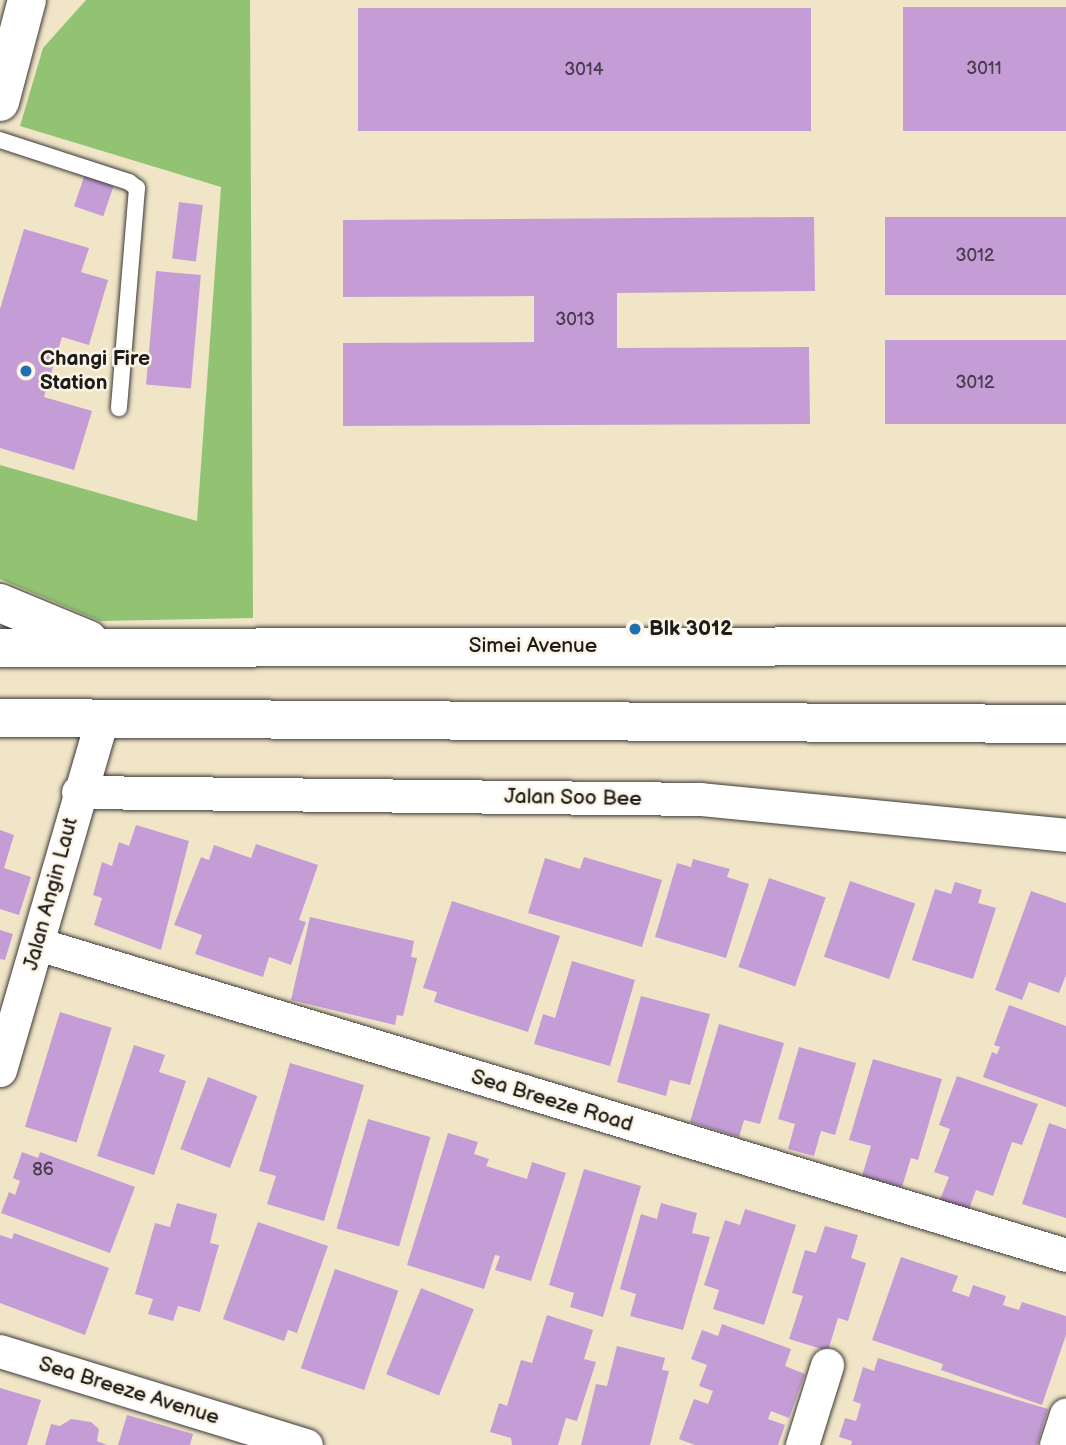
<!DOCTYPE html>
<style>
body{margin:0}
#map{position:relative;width:1066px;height:1445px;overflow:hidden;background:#f1e5c8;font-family:"Balsamiq Sans",sans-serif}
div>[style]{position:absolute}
.green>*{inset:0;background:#92c373}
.building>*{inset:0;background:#c59dd6;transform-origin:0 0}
.roads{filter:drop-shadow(0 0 2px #3c3a36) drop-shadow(0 0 2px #3c3a36)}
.lane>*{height:16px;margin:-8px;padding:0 8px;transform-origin:8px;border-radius:8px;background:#fff}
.street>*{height:33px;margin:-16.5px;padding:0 16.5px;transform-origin:16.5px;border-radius:16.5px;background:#fff}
.secondary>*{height:38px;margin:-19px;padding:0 19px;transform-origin:19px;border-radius:19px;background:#fff}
.primary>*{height:38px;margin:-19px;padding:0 19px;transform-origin:19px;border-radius:19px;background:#fff}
.dots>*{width:19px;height:19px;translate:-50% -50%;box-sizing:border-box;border:4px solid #fcf5e5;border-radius:50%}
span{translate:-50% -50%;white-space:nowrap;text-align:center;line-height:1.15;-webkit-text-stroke:5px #fcf5e5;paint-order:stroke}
.number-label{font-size:18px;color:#463c4a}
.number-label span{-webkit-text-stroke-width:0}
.poi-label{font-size:21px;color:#1c1c1c;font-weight:700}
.left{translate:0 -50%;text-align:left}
.street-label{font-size:21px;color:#1c1c1c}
</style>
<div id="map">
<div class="green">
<div style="clip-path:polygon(86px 0,250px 0,253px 618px,100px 621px,0 579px,0 465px,197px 521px,221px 187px,20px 126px,43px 48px)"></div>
</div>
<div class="building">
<div style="left:1066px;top:7px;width:124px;height:163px;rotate:90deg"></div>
<div style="left:811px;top:8px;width:123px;height:453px;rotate:90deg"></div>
<div style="left:85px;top:174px;width:31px;height:34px;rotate:19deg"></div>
<div style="left:179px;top:202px;width:24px;height:57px;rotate:7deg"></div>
<div style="clip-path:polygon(814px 217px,815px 291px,617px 293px,617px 348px,809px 347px,810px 424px,343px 426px,343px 343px,534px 342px,534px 296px,343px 297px,343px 220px)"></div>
<div style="left:1066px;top:217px;width:78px;height:181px;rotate:90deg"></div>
<div style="clip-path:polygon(24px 229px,89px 248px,81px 272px,108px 280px,89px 345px,62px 337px,44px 397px,92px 411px,74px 470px,0 448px,0 309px)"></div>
<div style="left:156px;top:271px;width:45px;height:114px;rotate:5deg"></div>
<div style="left:1066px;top:340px;width:84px;height:181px;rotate:90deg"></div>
<div style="clip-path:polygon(136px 825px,189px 841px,161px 950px,94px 925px,102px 898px,93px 895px,102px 862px,112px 866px,119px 842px,129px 846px)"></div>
<div style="clip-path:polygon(0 830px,14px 835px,4px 868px,31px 877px,19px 915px,0 909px)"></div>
<div style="clip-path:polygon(256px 844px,318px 865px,299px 920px,306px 922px,291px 965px,269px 957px,263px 977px,195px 954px,202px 935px,174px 925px,201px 857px,209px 860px,214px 845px,251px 858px)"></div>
<div style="clip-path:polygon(584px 857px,662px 880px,642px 947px,528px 913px,545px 858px,580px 869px)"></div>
<div style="clip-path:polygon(693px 859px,730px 869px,727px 877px,749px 884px,726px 958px,655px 937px,677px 863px,691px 867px)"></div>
<div style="left:769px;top:878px;width:60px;height:94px;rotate:19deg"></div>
<div style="left:850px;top:881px;width:69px;height:80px;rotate:19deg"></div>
<div style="clip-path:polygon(955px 882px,982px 890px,978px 903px,996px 908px,973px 979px,912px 960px,935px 889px,951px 894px)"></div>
<div style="clip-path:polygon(1031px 891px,1066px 903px,1066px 975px,1059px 993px,1029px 982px,1022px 1000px,995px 990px)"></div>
<div style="clip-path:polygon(452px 901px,560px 936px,528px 1032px,434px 1002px,437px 992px,423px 988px)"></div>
<div style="clip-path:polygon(310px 917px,414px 941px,411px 957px,417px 958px,403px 1016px,397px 1015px,395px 1025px,291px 1000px)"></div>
<div style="clip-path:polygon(0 930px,13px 934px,5px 960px,0 959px)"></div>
<div style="clip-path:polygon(572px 961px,635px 980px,610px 1066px,534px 1044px,543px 1014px,555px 1018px)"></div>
<div style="clip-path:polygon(641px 996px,710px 1014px,690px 1085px,670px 1080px,666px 1096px,617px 1082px)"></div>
<div style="clip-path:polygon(1009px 1005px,1066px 1026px,1066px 1107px,983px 1077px,992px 1052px,997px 1054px,1000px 1047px,994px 1045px)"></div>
<div style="left:60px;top:1012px;width:54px;height:120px;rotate:17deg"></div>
<div style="clip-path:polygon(719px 1024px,784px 1043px,760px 1124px,744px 1120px,739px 1137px,690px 1122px)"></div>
<div style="clip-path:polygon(134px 1045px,165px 1055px,159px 1072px,186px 1081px,154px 1175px,97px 1156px)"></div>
<div style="clip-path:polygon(799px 1047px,856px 1063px,835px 1135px,821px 1131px,814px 1156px,788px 1149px,795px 1124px,778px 1119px)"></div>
<div style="clip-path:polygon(873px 1059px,942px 1079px,918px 1160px,911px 1158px,902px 1187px,862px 1176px,871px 1146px,849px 1140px)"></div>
<div style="clip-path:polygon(290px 1063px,364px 1085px,324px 1221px,267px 1204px,276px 1176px,259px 1171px)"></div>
<div style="clip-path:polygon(957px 1076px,1038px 1104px,1022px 1145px,1012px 1142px,993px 1196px,976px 1190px,968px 1212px,939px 1202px,949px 1177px,934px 1172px,950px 1129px,939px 1125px)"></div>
<div style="left:208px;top:1077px;width:53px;height:77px;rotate:21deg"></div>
<div style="left:368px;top:1119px;width:65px;height:114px;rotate:16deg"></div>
<div style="clip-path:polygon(1049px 1123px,1066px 1129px,1066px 1218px,1022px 1204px)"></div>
<div style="clip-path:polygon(448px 1133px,478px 1142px,474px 1154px,489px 1159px,486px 1166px,527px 1179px,532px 1162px,566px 1173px,531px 1281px,495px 1270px,500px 1256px,495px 1255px,484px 1289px,407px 1265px)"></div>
<div style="clip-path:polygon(22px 1152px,38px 1158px,40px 1152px,135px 1187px,110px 1253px,1px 1213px,9px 1192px,15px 1195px,20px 1181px,13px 1178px)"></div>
<div style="clip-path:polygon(584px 1169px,641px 1186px,603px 1317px,570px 1307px,574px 1293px,549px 1285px)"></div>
<div style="clip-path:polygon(177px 1203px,217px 1214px,210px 1243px,219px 1245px,200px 1312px,178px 1306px,173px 1321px,148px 1314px,153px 1299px,135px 1294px,155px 1223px,170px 1227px)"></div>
<div style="clip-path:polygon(661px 1203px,697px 1213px,692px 1233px,710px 1237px,683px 1330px,630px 1316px,636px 1294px,620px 1289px,641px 1214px,657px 1219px)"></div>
<div style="clip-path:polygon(745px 1209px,796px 1225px,764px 1325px,713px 1309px,719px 1290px,704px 1285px,725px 1220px,740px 1225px)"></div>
<div style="clip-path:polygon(258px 1222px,328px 1246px,297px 1333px,288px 1330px,284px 1341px,223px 1319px)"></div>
<div style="clip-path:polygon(825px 1226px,858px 1235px,851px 1258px,866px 1263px,848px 1321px,838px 1318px,828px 1351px,789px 1339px,803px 1296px,792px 1293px,805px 1250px,816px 1253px)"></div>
<div style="clip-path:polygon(14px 1233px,109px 1268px,85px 1335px,0 1303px,0 1235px,12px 1239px)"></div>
<div style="clip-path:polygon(901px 1257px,958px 1276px,952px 1291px,969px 1297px,973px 1285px,1006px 1296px,1003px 1305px,1019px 1310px,1022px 1302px,1066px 1316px,1066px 1335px,1042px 1405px,941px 1370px,943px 1364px,872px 1340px)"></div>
<div style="left:335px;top:1269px;width:67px;height:105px;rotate:19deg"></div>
<div style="left:421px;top:1288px;width:57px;height:93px;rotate:22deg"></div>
<div style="clip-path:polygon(547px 1315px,593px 1330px,584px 1359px,596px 1362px,577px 1421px,566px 1418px,558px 1445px,512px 1445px,511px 1438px,490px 1432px,499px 1403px,507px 1406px,521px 1360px,532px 1363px)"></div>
<div style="clip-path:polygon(722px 1324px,791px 1349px,785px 1366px,805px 1374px,789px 1418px,771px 1411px,768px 1419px,785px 1425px,778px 1445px,695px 1445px,679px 1439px,694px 1399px,708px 1404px,713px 1391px,699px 1386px,707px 1365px,691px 1359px,702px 1330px,718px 1336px)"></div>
<div style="clip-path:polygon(617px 1346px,665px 1358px,662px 1370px,669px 1371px,650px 1445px,581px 1445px,596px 1384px,607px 1386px)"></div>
<div style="clip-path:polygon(878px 1358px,1048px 1409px,1037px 1445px,851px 1445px,852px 1441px,839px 1437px,845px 1418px,856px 1421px,861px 1404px,853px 1401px,863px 1367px,874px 1371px)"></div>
<div style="clip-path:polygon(0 1388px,41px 1400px,27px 1445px,0 1445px)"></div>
<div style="clip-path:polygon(127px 1415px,193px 1434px,190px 1445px,118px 1445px)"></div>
<div style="clip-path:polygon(71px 1419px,91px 1422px,99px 1429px,97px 1441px,107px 1445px,45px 1445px,51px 1424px,60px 1426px)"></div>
</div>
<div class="roads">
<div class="lane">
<div style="left:0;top:140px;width:136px;rotate:18deg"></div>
<div style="left:129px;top:182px;width:10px;rotate:37deg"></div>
<div style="left:137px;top:188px;width:221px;rotate:94.7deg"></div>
</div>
<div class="street">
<div style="left:78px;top:792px;width:622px;rotate:0.64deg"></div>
<div style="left:700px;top:799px;width:368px;rotate:5.6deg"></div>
<div style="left:38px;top:944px;width:1074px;rotate:16.83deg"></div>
<div style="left:0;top:1070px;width:366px;rotate:-73.8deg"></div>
<div style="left:0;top:1351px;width:320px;rotate:17.1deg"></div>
<div style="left:802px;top:1445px;width:84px;rotate:-72.6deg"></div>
<div style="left:1056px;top:1445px;width:32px;rotate:-72deg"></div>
</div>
<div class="secondary">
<div style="left:0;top:102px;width:106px;rotate:-75.2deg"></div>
</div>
<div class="primary">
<div style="left:0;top:603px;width:96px;rotate:22.6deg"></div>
<div style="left:0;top:648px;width:1066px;rotate:-0.11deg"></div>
<div style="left:0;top:718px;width:1066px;rotate:0.32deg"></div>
</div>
</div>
<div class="dots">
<div style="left:26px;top:371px;background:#1f6fb2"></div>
<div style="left:635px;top:629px;background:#1f6fb2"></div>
</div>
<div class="number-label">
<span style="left:984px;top:69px">3011</span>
<span style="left:584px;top:70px">3014</span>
<span style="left:975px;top:256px">3012</span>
<span style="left:575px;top:320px">3013</span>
<span style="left:975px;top:383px">3012</span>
<span style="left:43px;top:1170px">86</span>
</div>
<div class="poi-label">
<span class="left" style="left:40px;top:371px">Changi Fire<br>Station</span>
<span class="left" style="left:649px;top:629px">Blk 3012</span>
</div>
<div class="street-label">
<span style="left:533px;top:646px">Simei Avenue</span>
<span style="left:573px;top:798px;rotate:1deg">Jalan Soo Bee</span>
<span style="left:51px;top:894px;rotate:-75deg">Jalan Angin Laut</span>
<span style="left:552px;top:1101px;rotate:17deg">Sea Breeze Road</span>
<span style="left:129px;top:1391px;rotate:17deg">Sea Breeze Avenue</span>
</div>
</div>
